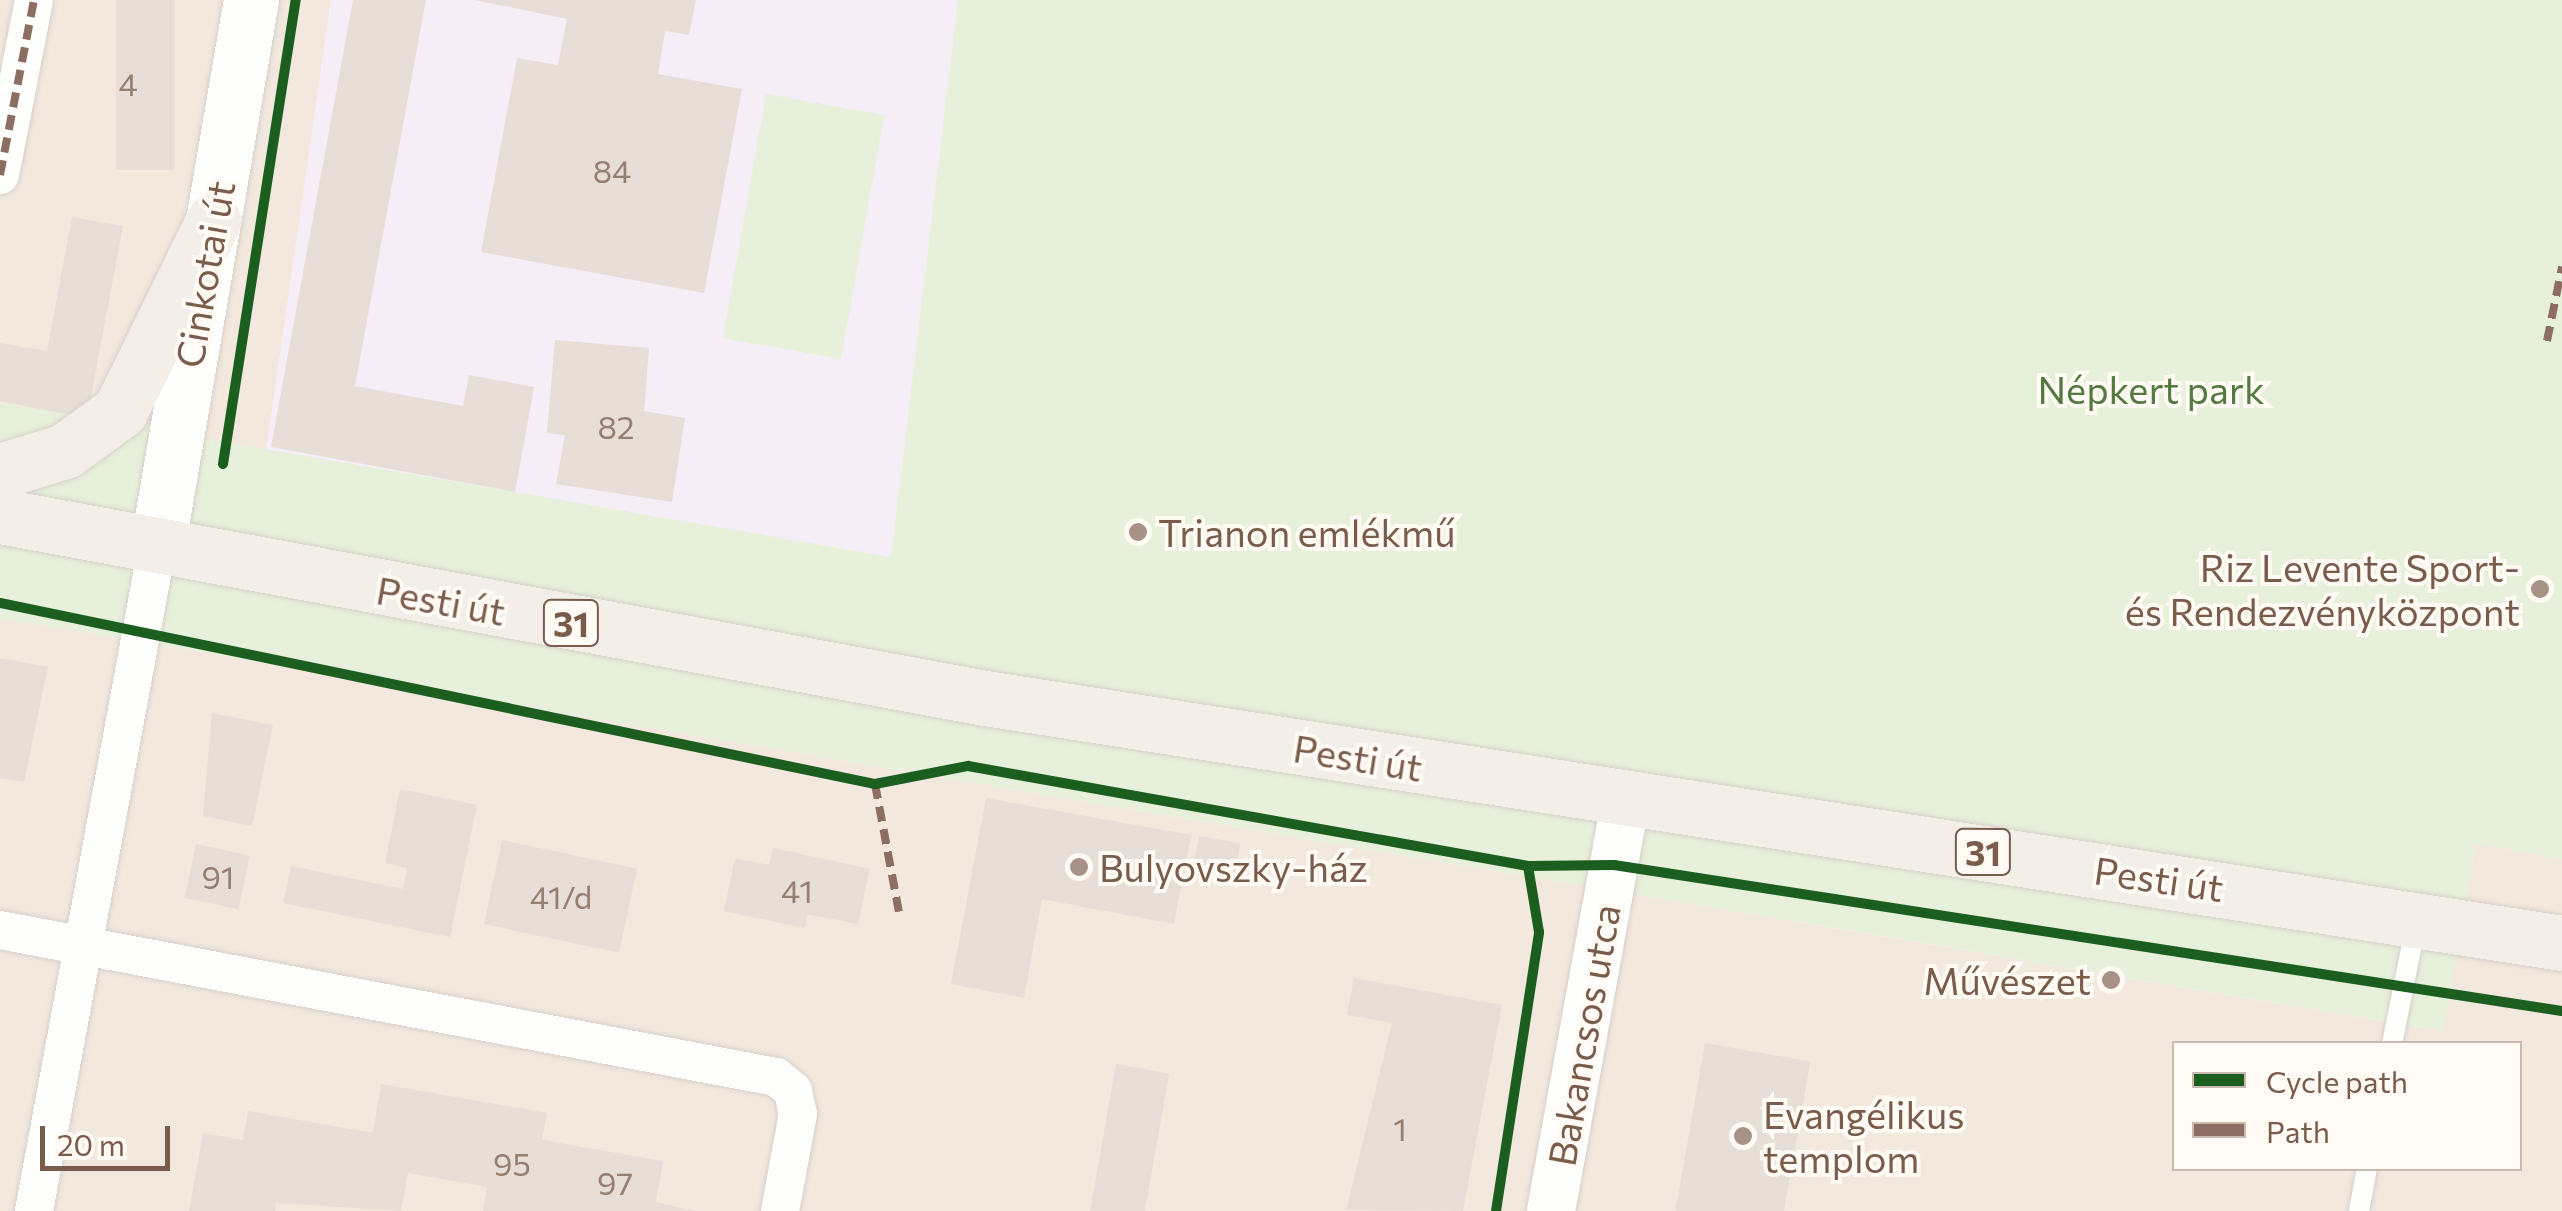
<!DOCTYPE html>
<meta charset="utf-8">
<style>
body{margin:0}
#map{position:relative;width:2562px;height:1211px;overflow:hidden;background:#f9f5f0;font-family:Commissioner,sans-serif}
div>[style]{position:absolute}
.residential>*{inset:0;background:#f2e8de}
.education>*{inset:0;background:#f6eef6}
.green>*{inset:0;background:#e7f0db;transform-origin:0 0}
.building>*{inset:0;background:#e6ded7;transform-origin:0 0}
.roads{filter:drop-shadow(0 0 2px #d7d1cb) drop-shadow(0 0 2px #d7d1cb)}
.service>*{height:20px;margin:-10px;padding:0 10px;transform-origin:10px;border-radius:10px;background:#fefefd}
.minor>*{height:38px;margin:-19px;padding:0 19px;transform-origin:19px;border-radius:19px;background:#fefefd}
.tertiary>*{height:48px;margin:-24px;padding:0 24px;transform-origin:24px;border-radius:24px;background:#fefefd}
.secondary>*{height:55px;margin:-27.5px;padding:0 27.5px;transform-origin:27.5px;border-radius:27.5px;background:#fefefd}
.primary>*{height:55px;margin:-27.5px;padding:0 27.5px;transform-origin:27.5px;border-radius:27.5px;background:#f3eee8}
.quiet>*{height:8px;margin-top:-4px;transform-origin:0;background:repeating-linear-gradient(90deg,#8d6e63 0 15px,transparent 0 23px)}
.cycleway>*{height:10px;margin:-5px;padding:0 5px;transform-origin:5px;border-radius:5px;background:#1b5e20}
.dots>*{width:28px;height:28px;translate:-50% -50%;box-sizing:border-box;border:5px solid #fffaf3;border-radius:50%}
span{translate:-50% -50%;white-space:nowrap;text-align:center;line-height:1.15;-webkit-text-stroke:8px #fffaf3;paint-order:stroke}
.number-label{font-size:32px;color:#977e72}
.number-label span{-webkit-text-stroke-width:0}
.shield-label span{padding:2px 8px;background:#fffaf3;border:2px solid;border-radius:8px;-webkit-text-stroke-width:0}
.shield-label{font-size:35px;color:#7a5c4d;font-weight:700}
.street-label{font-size:38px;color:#7a5c4d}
.park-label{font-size:38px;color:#537a41}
.poi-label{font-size:38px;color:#7a5c4d}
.left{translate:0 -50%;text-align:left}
.right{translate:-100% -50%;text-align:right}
.legend{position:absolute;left:2172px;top:1041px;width:350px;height:130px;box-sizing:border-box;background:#fffaf3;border:2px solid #cabbb1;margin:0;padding:12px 18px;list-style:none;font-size:30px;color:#7a5c4d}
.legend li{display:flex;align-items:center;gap:20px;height:50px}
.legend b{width:50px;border:2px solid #cabbb1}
.scale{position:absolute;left:40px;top:1126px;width:130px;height:45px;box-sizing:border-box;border:5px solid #7a5c4d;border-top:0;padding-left:12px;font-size:30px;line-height:35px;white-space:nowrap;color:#7a5c4d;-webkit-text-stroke:8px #fffaf3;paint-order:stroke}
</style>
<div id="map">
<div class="residential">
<div style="clip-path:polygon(0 0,331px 0,266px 453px,0 403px)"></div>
<div style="clip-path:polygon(evenodd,0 618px,2442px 1031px,2476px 843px,2562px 859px,2562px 1211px,0 1211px,0 618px,2174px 1044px,2520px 1044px,2520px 1168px,2174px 1168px,2174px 1044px)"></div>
</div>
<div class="education">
<div style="clip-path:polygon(331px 0,958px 0,891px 557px,266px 453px)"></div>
</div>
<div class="green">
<div style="clip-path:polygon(958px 0,2562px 0,2562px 859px,2476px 843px,2443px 1031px,0 618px,0 403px,891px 557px)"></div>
<div style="left:766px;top:94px;width:120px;height:248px;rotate:10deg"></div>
</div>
<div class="building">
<div style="left:116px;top:0;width:59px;height:170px"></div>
<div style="clip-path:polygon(353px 0,426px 0,355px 386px,463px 406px,469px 375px,534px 387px,515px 492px,271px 447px)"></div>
<div style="clip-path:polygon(475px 0,696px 0,689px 35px,665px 31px,658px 74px,742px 89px,704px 293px,481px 252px,517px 58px,558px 65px,567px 19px)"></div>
<div style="clip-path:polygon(72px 217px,123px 226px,87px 418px,0 401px,0 343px,47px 351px)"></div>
<div style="clip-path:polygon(555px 340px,649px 348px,644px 411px,685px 418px,672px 502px,556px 484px,565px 435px,547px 433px)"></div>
<div style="clip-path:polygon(0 658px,48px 667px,24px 782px,0 778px)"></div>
<div style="clip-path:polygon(212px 713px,273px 725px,252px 826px,203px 816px)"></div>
<div style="clip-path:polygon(400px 789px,477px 805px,450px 937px,283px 903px,291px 866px,403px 889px,407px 868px,385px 863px)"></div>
<div style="clip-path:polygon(986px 798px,1191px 835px,1174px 924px,1042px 899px,1024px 998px,951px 984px)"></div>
<div style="left:1199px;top:836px;width:42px;height:38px;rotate:10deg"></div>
<div style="left:502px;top:840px;width:138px;height:86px;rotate:12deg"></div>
<div style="left:196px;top:844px;width:55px;height:55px;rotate:12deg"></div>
<div style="clip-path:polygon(773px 848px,870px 869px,858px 924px,807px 914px,805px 928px,724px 911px,735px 858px,769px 865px)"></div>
<div style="clip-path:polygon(1354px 978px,1502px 1005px,1463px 1211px,1346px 1210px,1392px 1023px,1347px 1015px)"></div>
<div style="left:1705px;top:1043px;width:107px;height:170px;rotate:10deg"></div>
<div style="left:1116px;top:1064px;width:54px;height:150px;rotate:10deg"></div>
<div style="clip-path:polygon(381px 1084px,547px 1113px,542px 1140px,663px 1161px,656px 1202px,695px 1211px,483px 1211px,487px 1187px,408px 1173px,401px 1211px,276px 1203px,275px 1211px,189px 1211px,203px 1133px,243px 1140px,248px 1111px,373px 1133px)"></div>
</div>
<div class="roads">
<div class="service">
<div style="left:2392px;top:1044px;width:122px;rotate:-78.7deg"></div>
<div style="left:2359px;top:1211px;width:44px;rotate:-79.5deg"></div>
</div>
<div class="minor">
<div style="left:0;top:175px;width:178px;rotate:-79deg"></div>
<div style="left:0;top:930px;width:790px;rotate:10.73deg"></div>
<div style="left:776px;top:1077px;width:22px;rotate:39deg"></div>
<div style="left:793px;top:1091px;width:24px;rotate:78deg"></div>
<div style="left:798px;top:1114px;width:99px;rotate:100.5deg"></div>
<div style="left:34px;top:1211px;width:674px;rotate:-79.49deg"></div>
</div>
<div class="tertiary">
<div style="left:1551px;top:1211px;width:418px;rotate:-79.7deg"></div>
</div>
<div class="secondary">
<div style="left:157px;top:548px;width:556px;rotate:-80.27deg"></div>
</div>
<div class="primary">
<div style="left:0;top:471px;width:68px;rotate:-17.1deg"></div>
<div style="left:65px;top:451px;width:68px;rotate:-36deg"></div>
<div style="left:120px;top:411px;width:212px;rotate:-63.9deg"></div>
<div style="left:0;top:516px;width:1002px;rotate:10.47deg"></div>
<div style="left:985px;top:698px;width:1596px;rotate:8.83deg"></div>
</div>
</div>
<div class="quiet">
<div style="left:0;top:175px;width:178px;rotate:-79deg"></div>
<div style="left:2547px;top:341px;width:76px;rotate:-78.5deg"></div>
<div style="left:875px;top:784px;width:130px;rotate:79.4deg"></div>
</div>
<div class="cycleway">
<div style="left:223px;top:464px;width:470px;rotate:-81.1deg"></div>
<div style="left:0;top:603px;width:894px;rotate:11.69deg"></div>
<div style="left:875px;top:784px;width:95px;rotate:-11deg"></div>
<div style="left:968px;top:766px;width:569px;rotate:10.12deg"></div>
<div style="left:1528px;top:866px;width:86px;rotate:-0.7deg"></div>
<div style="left:1614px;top:865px;width:959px;rotate:8.76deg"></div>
<div style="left:1496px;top:1211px;width:282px;rotate:-81.2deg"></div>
<div style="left:1539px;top:932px;width:67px;rotate:-99.5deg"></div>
</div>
<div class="dots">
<div style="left:1138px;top:532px;background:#a69286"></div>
<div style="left:2540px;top:589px;background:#a69286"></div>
<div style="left:1079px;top:867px;background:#a69286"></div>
<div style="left:2111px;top:980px;background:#a69286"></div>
<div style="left:1743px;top:1136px;background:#a69286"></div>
</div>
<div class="number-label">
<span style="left:128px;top:83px">4</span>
<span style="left:612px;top:170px">84</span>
<span style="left:616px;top:426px">82</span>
<span style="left:218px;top:876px">91</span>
<span style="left:797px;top:890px">41</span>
<span style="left:561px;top:896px">41/d</span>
<span style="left:1400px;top:1128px">1</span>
<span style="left:512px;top:1163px">95</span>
<span style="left:615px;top:1182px">97</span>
</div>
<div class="shield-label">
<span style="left:571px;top:623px">31</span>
<span style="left:1983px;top:852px">31</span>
</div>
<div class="street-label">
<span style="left:204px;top:274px;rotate:-80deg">Cinkotai út</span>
<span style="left:441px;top:600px;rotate:10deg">Pesti út</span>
<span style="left:1358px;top:757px;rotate:9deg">Pesti út</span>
<span style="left:2159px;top:878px;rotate:8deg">Pesti út</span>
<span style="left:1583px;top:1035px;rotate:-80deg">Bakancsos utca</span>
</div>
<div class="park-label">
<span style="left:2151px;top:389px">Népkert park</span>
</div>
<div class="poi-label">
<span class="left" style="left:1158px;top:532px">Trianon emlékmű</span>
<span class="right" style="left:2520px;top:589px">Riz Levente Sport-<br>és Rendezvényközpont</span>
<span class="left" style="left:1099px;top:867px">Bulyovszky-ház</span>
<span class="right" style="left:2091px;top:980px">Művészet</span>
<span class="left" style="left:1763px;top:1136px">Evangélikus<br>templom</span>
</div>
<ul class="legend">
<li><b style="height:12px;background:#1b5e20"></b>Cycle path</li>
<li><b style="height:12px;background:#8d6e63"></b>Path</li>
</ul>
<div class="scale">20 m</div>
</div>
